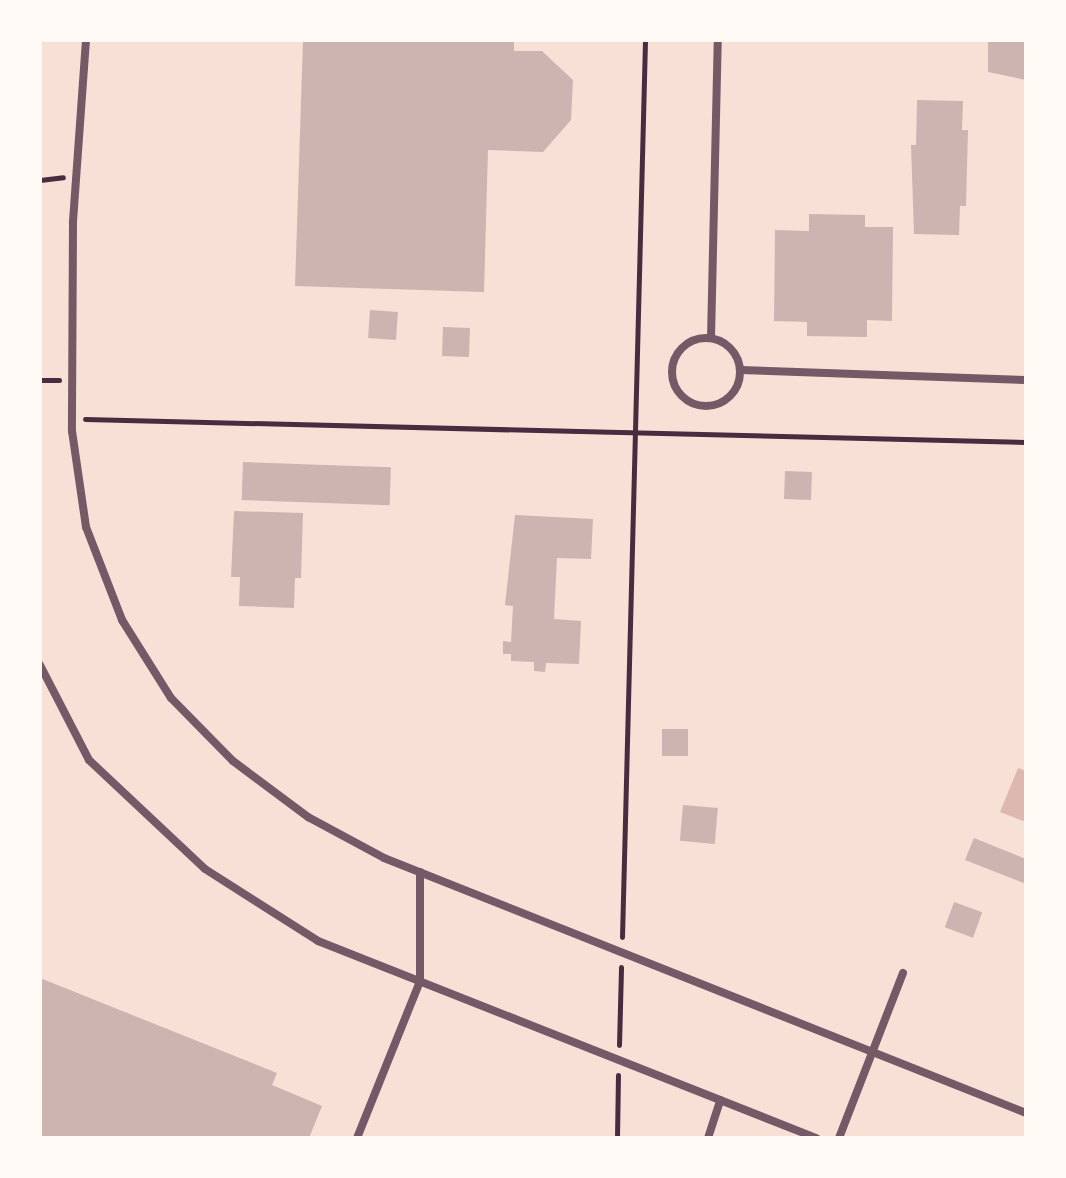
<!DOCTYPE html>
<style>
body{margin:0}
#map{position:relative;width:1066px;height:1178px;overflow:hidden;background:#f7e1d7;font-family:Commissioner,sans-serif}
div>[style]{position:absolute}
.water>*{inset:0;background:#dcb8b0}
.building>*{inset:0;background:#ccb4b1;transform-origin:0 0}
.path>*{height:5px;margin:-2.5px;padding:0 2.5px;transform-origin:2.5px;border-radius:2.5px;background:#4a2c40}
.minor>*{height:8px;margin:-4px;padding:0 4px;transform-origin:4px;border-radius:4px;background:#755966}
.minor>.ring{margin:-4px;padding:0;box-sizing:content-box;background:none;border:8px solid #755966;border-radius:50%}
span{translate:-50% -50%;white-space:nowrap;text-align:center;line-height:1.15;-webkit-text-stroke:7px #fffaf5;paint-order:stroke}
.frame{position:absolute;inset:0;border:42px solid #fffaf5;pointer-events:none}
</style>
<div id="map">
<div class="water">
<div style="clip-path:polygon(1018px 768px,1026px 771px,1026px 822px,1000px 812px)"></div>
</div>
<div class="building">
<div style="clip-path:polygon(303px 40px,514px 40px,514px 51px,542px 51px,573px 80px,571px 120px,543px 152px,488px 150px,484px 292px,295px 286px)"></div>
<div style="clip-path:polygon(988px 40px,1026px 40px,1026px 80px,988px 72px)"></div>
<div style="clip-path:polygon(917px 100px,963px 101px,962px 130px,968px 130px,966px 206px,960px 206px,959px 235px,914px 234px,911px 145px,916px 145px)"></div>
<div style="clip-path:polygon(809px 214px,865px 215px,865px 227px,893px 227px,892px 321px,867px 320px,867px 337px,807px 336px,807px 322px,774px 321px,775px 230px,809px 231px)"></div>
<div style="left:370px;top:310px;width:28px;height:28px;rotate:4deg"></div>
<div style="left:443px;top:327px;width:27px;height:29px;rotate:2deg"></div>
<div style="left:243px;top:462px;width:148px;height:38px;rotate:2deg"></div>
<div style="left:785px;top:471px;width:27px;height:28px;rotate:2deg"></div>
<div style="clip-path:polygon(234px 511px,303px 513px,301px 578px,295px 578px,294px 608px,239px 606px,240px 577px,231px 577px)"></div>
<div style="clip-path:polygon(515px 515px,593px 519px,591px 559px,557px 558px,554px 619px,581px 621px,579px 664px,546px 663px,545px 672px,534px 671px,534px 662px,511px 661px,511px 654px,503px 654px,503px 641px,511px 642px,513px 606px,505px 605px)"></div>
<div style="left:662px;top:729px;width:26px;height:27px"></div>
<div style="left:683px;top:805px;width:35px;height:36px;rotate:5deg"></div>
<div style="clip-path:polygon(974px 838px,1026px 859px,1026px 884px,965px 860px)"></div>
<div style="left:954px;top:902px;width:30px;height:27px;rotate:20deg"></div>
<div style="clip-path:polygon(40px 978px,277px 1073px,272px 1085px,322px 1106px,309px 1138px,40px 1138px)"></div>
</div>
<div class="path">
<div style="left:40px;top:180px;width:23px;rotate:-7deg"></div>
<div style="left:40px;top:380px;width:19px"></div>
<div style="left:85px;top:419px;width:941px;rotate:1.4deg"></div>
<div style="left:622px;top:937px;width:897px;rotate:-88.53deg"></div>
<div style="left:619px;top:1045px;width:78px;rotate:-88.5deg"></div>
<div style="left:617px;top:1138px;width:63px;rotate:-89.1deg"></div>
</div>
<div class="minor">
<div style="left:86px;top:40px;width:183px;rotate:94.1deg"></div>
<div style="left:73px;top:223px;width:208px;rotate:90.3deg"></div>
<div style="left:72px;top:431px;width:97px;rotate:81.7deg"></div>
<div style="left:86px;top:527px;width:100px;rotate:68.8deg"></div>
<div style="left:122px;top:620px;width:92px;rotate:57.9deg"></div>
<div style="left:171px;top:698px;width:88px;rotate:45.5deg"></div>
<div style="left:233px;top:761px;width:94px;rotate:36.7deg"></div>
<div style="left:308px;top:817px;width:86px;rotate:28.3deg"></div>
<div style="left:384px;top:858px;width:691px;rotate:21.66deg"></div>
<div style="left:711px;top:338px;width:298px;rotate:-88.7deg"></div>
<div class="ring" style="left:672px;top:338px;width:60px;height:60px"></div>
<div style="left:740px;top:370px;width:286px;rotate:2deg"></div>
<div style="left:40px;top:665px;width:107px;rotate:62.7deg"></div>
<div style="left:89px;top:760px;width:159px;rotate:43.2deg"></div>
<div style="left:205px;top:869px;width:134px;rotate:32.5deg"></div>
<div style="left:318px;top:941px;width:536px;rotate:21.58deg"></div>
<div style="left:357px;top:1138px;width:169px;rotate:-68.1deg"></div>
<div style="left:420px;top:981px;width:109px;rotate:-90deg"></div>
<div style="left:708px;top:1138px;width:40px;rotate:-72deg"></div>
<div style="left:839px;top:1138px;width:177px;rotate:-68.8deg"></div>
</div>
<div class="frame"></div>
</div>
